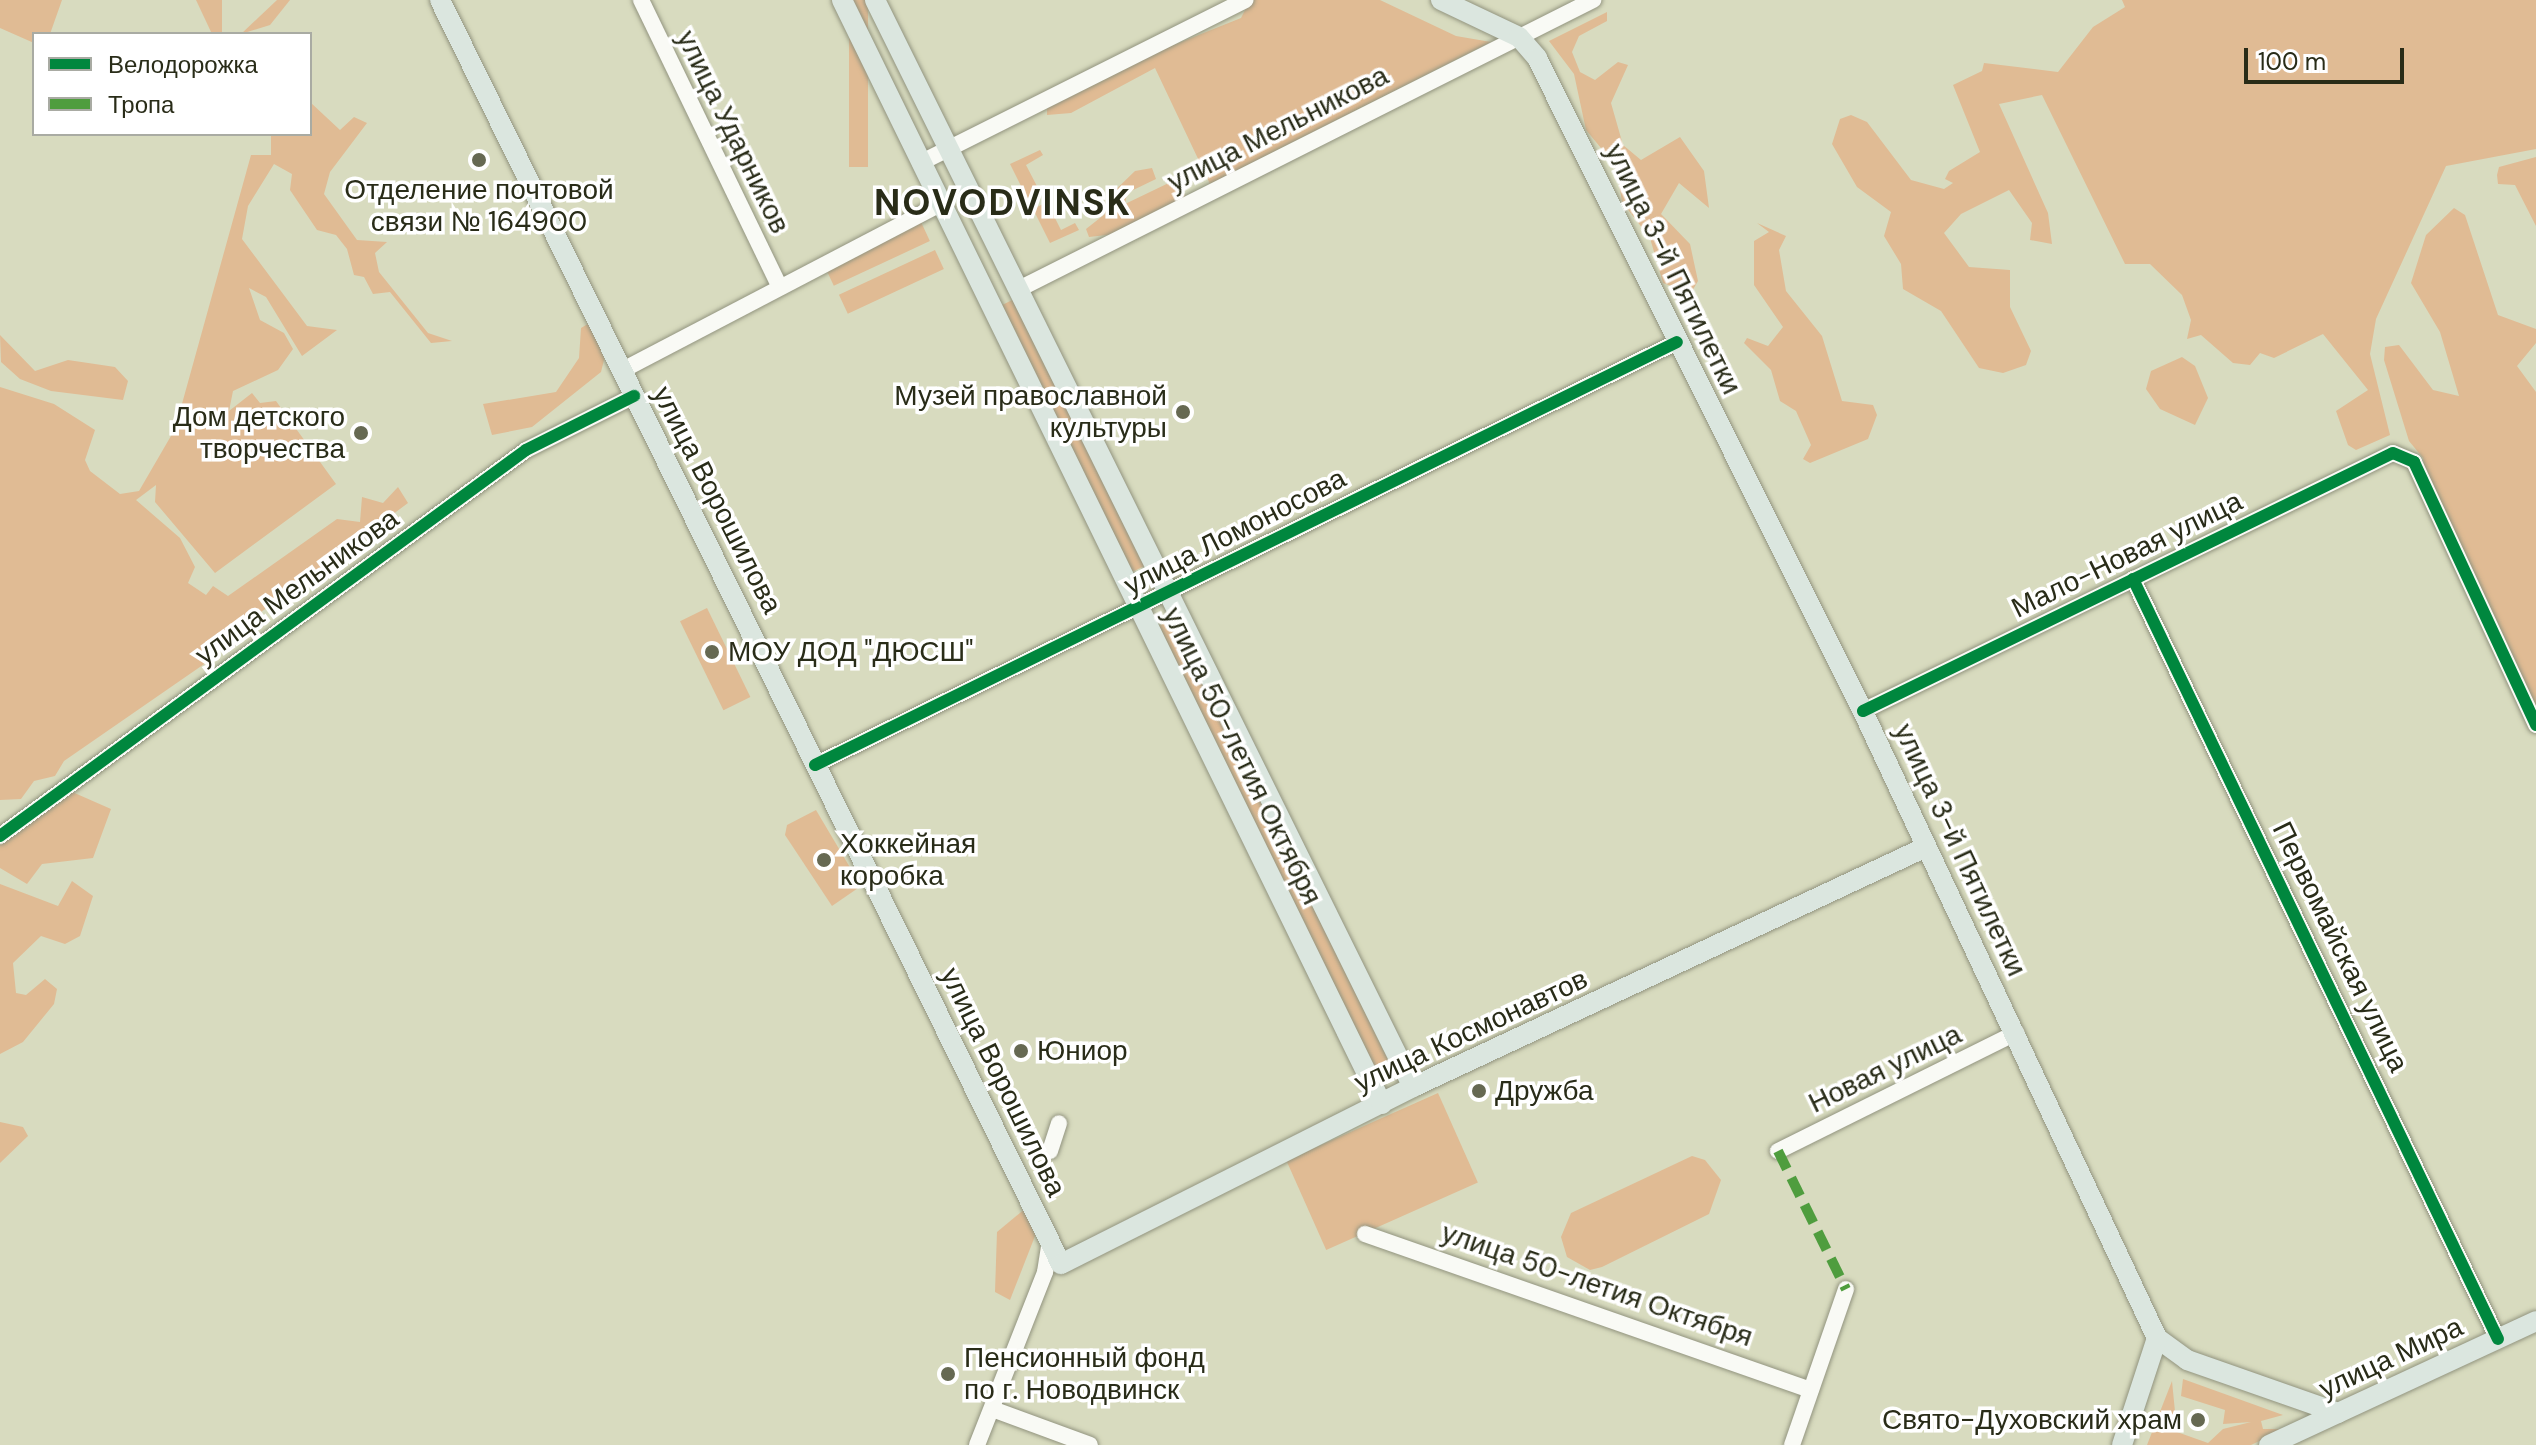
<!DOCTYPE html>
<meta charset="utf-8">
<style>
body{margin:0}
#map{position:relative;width:2536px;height:1445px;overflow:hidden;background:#d8dbbf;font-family:"DM Sans",sans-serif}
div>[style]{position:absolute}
.green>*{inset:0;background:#e0bb94;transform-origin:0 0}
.roads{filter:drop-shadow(0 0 2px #92947f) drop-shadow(0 0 2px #92947f)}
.minor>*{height:16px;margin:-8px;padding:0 8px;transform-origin:8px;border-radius:8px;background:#f9faf5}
.major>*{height:20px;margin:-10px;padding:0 10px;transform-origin:10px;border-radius:10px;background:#dbe6df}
.quiet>*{height:10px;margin-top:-5px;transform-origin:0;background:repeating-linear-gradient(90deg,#4f9d3e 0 20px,transparent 0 30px)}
.cycleway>*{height:12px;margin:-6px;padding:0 6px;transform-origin:6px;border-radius:6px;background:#00873e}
.dots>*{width:22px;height:22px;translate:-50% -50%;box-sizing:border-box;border:4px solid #fff;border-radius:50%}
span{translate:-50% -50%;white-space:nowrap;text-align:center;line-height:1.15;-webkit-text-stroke:7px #fff;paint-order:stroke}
.street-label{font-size:28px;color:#292c18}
.poi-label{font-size:28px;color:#292c18}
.right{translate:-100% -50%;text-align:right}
.left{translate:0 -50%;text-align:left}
.district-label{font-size:36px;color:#292c18;font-weight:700;letter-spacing:2px}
.legend{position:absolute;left:32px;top:32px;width:280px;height:104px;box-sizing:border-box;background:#fff;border:2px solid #a9aba3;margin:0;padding:10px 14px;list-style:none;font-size:24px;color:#292c18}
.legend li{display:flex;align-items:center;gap:16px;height:40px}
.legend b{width:40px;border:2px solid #a9aba3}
.scale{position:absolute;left:2244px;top:48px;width:160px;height:36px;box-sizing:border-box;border:4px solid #292c18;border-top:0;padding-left:10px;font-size:24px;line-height:28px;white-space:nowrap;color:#292c18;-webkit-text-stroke:6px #fff;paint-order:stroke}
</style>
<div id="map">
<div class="green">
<div style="clip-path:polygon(0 0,62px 0,50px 34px,34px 34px,34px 43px,0 28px)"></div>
<div style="clip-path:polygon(196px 0,222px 0,222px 34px,212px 34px)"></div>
<div style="clip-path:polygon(277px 0,290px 0,270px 25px,241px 34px)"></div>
<div style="left:849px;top:0;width:19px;height:167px"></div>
<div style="clip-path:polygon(1250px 0,1380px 0,1456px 36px,1491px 42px,1210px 184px,1155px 68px,1071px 113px,1047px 115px,1047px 108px,1156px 52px,1241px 18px)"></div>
<div style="clip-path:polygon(2122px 0,2536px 0,2536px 149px,2446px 166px,2376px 319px,2370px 354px,2390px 435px,2356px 450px,2348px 445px,2336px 411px,2368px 390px,2323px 334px,2274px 358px,2260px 353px,2250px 365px,2233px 363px,2201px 335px,2187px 339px,2191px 320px,2182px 295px,2150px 264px,2125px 264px,2042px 95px,1999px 104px,2048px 213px,2052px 244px,2030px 240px,2032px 223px,2009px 190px,1961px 214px,1944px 233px,1969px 267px,2010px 270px,2010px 307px,2031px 351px,2026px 365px,2003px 373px,1979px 368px,1941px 311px,1903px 289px,1901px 264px,1884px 236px,1891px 212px,1857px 187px,1832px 144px,1840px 119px,1851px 115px,1867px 122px,1911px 180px,1944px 189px,1953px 183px,1945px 179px,1949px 171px,1980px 152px,1953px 85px,1982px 71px,1984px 63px,2058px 72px,2093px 27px,2125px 7px)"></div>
<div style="clip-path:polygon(1607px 12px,1607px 21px,1579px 36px,1572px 52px,1580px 72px,1595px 80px,1618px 62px,1628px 65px,1611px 103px,1623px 145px,1641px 160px,1680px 137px,1704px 171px,1709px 208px,1679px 183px,1661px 214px,1690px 244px,1698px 281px,1691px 293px,1663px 283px,1650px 238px,1622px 202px,1616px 166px,1586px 130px,1574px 74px,1549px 41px)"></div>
<div style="clip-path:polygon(310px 102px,340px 130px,354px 117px,367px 123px,330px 172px,324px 194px,357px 240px,387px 242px,375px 253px,379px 272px,428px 333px,452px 341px,431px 343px,390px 292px,373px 294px,364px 277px,354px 275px,347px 249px,336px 235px,317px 230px,290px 190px,292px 174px,274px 164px,248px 206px,242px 239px,307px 326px,337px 330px,302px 356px,266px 297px,249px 288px,260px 320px,284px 333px,293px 349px,278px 370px,233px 391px,229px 411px,252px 393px,260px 403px,276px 401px,336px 484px,215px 573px,155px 502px,156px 485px,136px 500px,180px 538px,195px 567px,188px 583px,206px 595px,213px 586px,228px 596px,337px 519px,360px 522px,362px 497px,383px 503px,398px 487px,408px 503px,241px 627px,210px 660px,64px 761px,55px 776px,34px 781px,21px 799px,0 800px,0 387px,54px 404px,95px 430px,85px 460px,90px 471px,120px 494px,139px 491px,175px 429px,251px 155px,271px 155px,271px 134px,310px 134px)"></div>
<div style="clip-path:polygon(1040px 150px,1043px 155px,1026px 165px,1040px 192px,1027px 198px,1010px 164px)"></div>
<div style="clip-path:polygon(2536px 157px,2536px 226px,2515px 185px,2498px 184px,2497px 175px,2499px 167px)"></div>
<div style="clip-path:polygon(1152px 168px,1156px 179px,1127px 193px,1125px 204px,1177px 179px,1187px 199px,1124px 233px,1089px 237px,1086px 229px,1105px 214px,1106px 199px,1135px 171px)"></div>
<div style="clip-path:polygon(1047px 202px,1061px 230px,1075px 223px,1079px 230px,1050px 243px,1033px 209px)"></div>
<div style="clip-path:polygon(2454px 208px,2465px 215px,2498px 315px,2536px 329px,2536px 343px,2517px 366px,2536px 392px,2536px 711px,2426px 479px,2423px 458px,2409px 441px,2384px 360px,2385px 347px,2399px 345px,2433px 390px,2459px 396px,2440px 332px,2411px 283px,2426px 235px)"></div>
<div style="left:921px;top:222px;width:21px;height:106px;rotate:65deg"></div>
<div style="clip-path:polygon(1757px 223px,1786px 236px,1779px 250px,1786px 291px,1822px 336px,1842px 401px,1873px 405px,1877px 415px,1868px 439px,1810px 463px,1803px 459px,1811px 445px,1796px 411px,1780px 401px,1771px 370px,1744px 343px,1747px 338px,1768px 346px,1783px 327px,1754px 285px,1754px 241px,1769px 232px)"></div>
<div style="left:935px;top:250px;width:21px;height:106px;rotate:65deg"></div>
<div style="left:1014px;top:299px;width:297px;height:18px;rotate:63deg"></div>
<div style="clip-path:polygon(591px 322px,607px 348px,601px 372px,532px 427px,492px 435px,483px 404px,556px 392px,579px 358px,581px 328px)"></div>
<div style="clip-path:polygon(0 335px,35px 371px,68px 360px,115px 367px,128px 381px,123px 400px,51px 391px,20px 379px,1px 362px)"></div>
<div style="clip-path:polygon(2182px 357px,2195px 366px,2208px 398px,2195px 425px,2160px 409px,2146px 389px,2151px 371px)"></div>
<div style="left:707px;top:608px;width:99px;height:30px;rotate:64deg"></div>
<div style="left:1173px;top:619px;width:504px;height:19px;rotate:64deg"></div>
<div style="clip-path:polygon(70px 791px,111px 809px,93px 858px,42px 864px,27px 884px,0 868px,0 844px)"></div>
<div style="clip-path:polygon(816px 810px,861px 886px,832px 906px,785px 835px,787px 825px)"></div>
<div style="clip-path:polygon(72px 881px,93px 896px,80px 936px,65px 944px,41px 936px,13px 963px,16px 993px,26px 995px,45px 979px,57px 989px,54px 1004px,23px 1042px,0 1054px,0 884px,58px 906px)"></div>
<div style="left:1438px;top:1093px;width:98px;height:166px;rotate:66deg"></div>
<div style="clip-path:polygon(0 1122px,23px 1127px,28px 1136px,0 1163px)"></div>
<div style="clip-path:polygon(1692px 1156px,1705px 1160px,1721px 1180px,1709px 1214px,1602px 1267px,1590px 1270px,1567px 1257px,1561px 1237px,1571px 1213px)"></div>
<div style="clip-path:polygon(1026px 1208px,1037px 1231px,1010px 1300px,995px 1292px,997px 1232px)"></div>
<div style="clip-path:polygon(2183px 1379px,2283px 1415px,2261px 1421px,2263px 1429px,2285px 1429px,2251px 1445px,2147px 1445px,2172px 1381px,2177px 1432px,2208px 1443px,2223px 1429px,2251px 1422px,2223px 1424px,2225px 1410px,2181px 1396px)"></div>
</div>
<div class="roads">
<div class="minor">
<div style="left:641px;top:0;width:318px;rotate:64.2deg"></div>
<div style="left:920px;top:163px;width:364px;rotate:-26.6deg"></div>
<div style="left:1019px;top:289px;width:643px;rotate:-26.72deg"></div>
<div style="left:621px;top:371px;width:360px;rotate:-27.6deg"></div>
<div style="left:2133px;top:579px;width:843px;rotate:64.35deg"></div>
<div style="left:1863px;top:711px;width:589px;rotate:-25.96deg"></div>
<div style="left:2393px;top:453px;width:23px;rotate:23deg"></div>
<div style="left:2414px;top:462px;width:290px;rotate:65.1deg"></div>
<div style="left:815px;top:765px;width:960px;rotate:-26.14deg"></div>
<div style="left:0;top:836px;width:652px;rotate:-36.27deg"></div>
<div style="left:526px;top:450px;width:121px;rotate:-26.6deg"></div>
<div style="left:1050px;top:1151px;width:29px;rotate:-72deg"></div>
<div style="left:1778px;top:1151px;width:266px;rotate:-26.4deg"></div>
<div style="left:1365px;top:1234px;width:472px;rotate:19.3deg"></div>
<div style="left:995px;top:1410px;width:101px;rotate:20.2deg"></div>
<div style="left:977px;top:1445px;width:186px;rotate:-68.5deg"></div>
<div style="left:1045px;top:1272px;width:31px;rotate:-81deg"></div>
<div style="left:1792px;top:1445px;width:165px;rotate:-70.9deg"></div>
</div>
<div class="major">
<div style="left:440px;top:0;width:1408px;rotate:63.84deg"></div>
<div style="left:1061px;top:1264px;width:394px;rotate:-26.7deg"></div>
<div style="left:1413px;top:1087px;width:564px;rotate:-25.07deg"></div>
<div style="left:842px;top:0;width:1229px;rotate:63.94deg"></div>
<div style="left:875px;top:0;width:1213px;rotate:63.67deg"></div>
<div style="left:1441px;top:0;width:86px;rotate:25.4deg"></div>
<div style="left:1519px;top:37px;width:28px;rotate:49deg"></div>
<div style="left:1537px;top:58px;width:740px;rotate:63.5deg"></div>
<div style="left:1867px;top:720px;width:683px;rotate:64.86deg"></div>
<div style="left:2157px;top:1338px;width:37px;rotate:36deg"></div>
<div style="left:2187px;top:1360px;width:160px;rotate:19.3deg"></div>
<div style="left:2122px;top:1445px;width:113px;rotate:-71.9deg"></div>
<div style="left:2269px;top:1445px;width:294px;rotate:-24.9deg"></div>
</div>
</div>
<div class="quiet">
<div style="left:1778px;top:1151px;width:154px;rotate:63.8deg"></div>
</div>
<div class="cycleway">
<div style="left:2133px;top:579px;width:843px;rotate:64.35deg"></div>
<div style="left:1863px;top:711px;width:589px;rotate:-25.96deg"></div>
<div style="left:2393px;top:453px;width:23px;rotate:23deg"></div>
<div style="left:2414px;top:462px;width:290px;rotate:65.1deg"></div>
<div style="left:815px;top:765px;width:960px;rotate:-26.14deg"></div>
<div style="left:0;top:836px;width:652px;rotate:-36.27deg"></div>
<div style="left:526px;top:450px;width:121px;rotate:-26.6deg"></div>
</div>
<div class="dots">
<div style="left:479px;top:160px;background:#666952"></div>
<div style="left:1183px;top:412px;background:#666952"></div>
<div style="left:361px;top:433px;background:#666952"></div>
<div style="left:712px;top:652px;background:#666952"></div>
<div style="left:824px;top:860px;background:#666952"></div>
<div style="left:1021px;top:1051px;background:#666952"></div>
<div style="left:1479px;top:1091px;background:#666952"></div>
<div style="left:948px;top:1374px;background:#666952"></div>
<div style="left:2198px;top:1420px;background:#666952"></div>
</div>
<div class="street-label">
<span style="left:1278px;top:129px;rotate:-27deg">улица Мельникова</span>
<span style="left:733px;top:132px;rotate:64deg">улица Ударников</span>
<span style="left:1673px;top:269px;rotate:64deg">улица 3-й Пятилетки</span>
<span style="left:717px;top:500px;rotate:63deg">улица Ворошилова</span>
<span style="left:1235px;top:532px;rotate:-27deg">улица Ломоносова</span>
<span style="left:2127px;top:555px;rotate:-26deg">Мало-Новая улица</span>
<span style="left:297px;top:587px;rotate:-36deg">улица Мельникова</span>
<span style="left:1242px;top:756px;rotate:64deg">улица 50-летия Октября</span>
<span style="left:1960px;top:850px;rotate:65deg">улица 3-й Пятилетки</span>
<span style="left:2340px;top:947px;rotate:64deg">Первомайская улица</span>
<span style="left:1471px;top:1031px;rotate:-25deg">улица Космонавтов</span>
<span style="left:1885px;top:1069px;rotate:-26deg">Новая улица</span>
<span style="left:1003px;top:1082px;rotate:64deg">улица Ворошилова</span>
<span style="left:1597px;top:1285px;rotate:19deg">улица 50-летия Октября</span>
<span style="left:2391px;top:1358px;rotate:-25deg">улица Мира</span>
</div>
<div class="poi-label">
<span style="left:479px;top:206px">Отделение почтовой<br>связи № 164900</span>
<span class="right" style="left:1167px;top:412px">Музей православной<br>культуры</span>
<span class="right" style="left:345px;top:433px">Дом детского<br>творчества</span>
<span class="left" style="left:728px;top:652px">МОУ ДОД "ДЮСШ"</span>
<span class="left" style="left:840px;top:860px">Хоккейная<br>коробка</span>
<span class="left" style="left:1037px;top:1051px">Юниор</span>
<span class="left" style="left:1495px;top:1091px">Дружба</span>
<span class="left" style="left:964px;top:1374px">Пенсионный фонд<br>по г. Новодвинск</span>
<span class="right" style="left:2182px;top:1420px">Свято-Духовский храм</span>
</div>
<div class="district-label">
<span style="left:1003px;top:203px">NOVODVINSK</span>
</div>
<ul class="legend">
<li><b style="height:10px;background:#00873e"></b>Велодорожка</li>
<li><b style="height:10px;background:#4f9d3e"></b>Тропа</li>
</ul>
<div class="scale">100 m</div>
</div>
